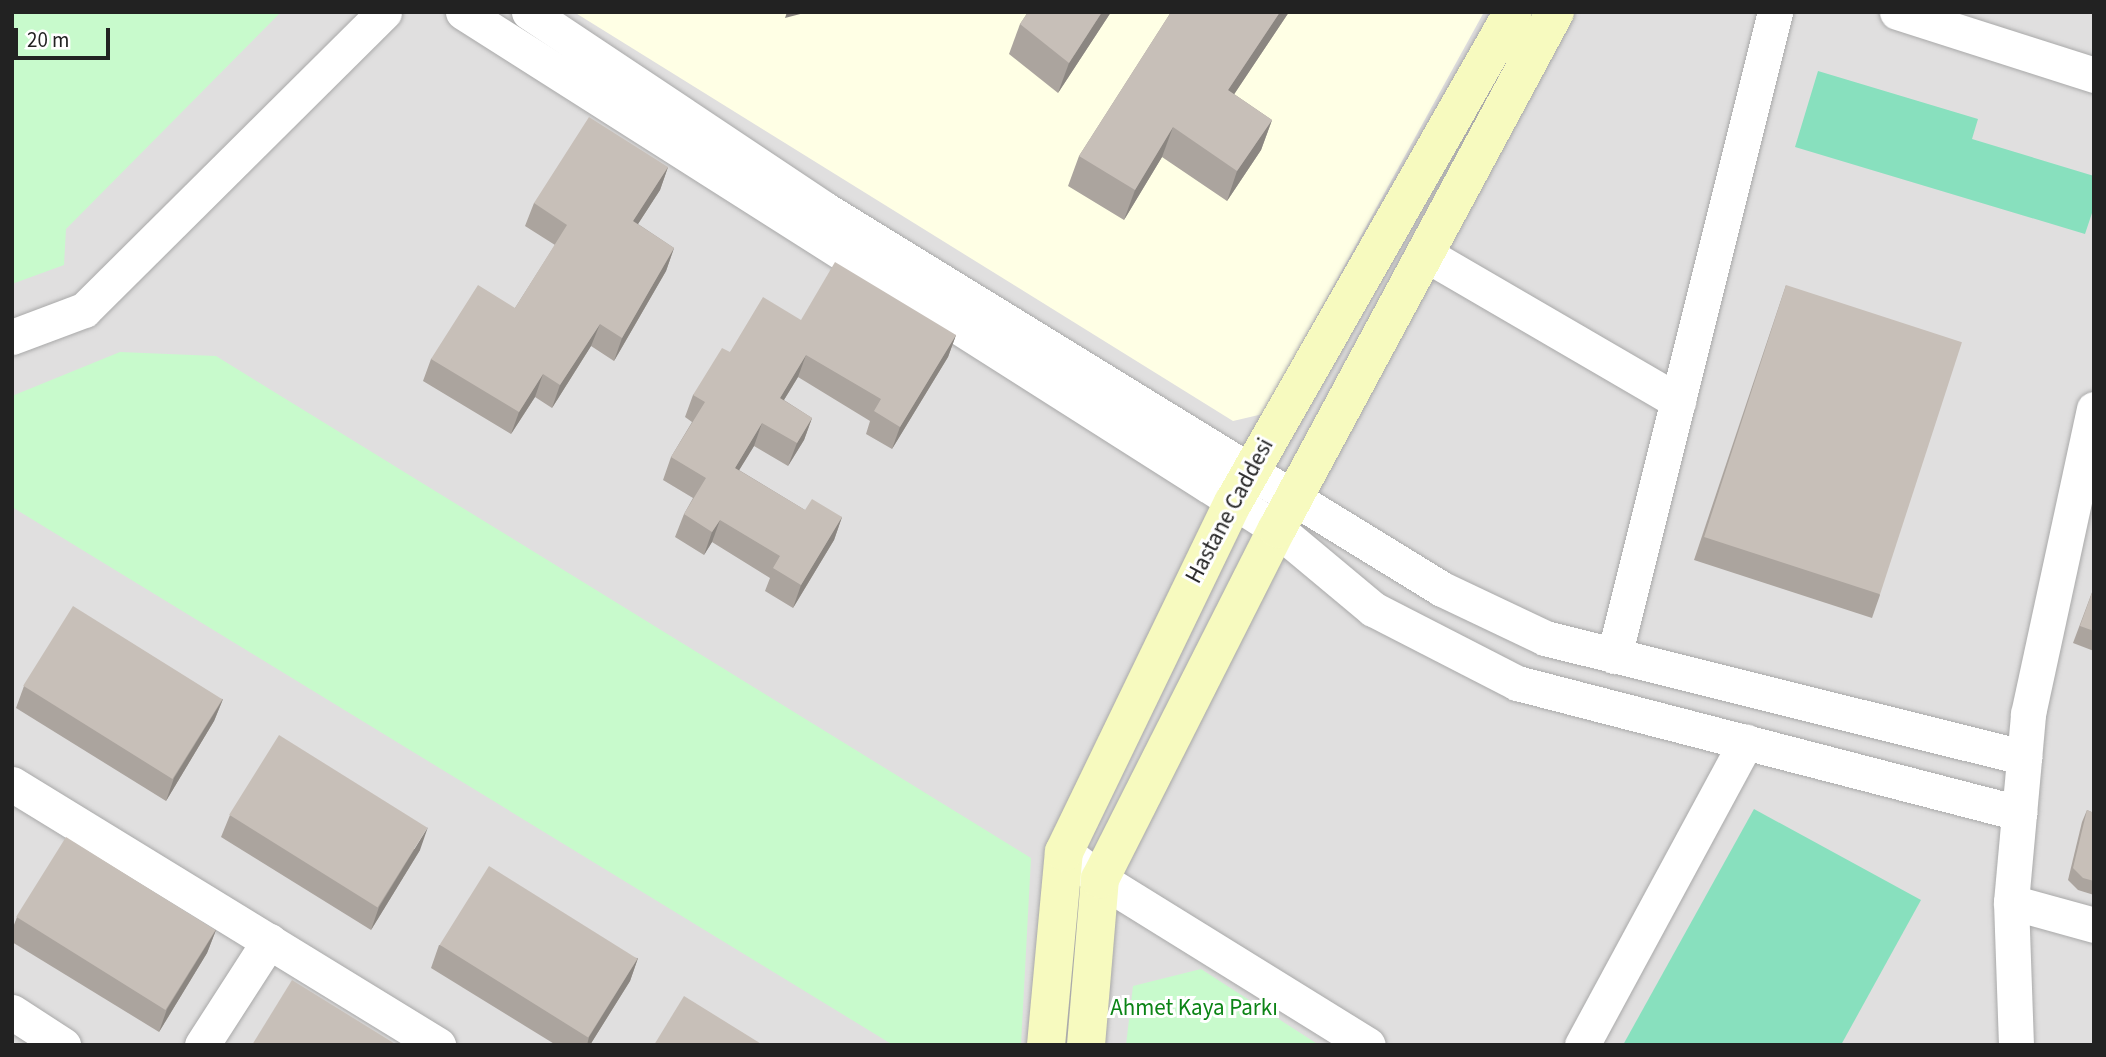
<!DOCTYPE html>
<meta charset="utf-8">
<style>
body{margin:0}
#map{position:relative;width:2106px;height:1057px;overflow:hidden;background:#f2efe9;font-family:"Source Sans 3",sans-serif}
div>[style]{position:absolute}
.residential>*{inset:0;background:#e0dfdf;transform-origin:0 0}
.education>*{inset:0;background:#ffffe5}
.park>*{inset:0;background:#c8facc}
.pitch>*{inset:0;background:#88e0be}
.roads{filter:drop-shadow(0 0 2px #a9a9a9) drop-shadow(0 0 2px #a9a9a9)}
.street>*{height:35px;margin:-17.5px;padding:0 17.5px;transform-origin:17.5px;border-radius:17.5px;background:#fff}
.secondary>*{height:38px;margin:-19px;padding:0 19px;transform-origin:19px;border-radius:19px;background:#f7fabf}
.wall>*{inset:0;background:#aba49e}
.shaded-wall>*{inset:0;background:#8b8681}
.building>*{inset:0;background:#c7bfb8;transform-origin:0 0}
span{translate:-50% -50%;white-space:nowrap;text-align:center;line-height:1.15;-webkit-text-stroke:6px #fff;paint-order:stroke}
.street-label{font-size:23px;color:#222}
.park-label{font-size:23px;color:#0c8416}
.frame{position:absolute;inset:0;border:14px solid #222;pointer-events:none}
.scale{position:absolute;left:14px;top:28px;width:96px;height:32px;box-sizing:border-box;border:4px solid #222;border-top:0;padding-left:9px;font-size:21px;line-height:24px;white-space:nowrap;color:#222;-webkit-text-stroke:5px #fff;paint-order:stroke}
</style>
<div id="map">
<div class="residential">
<div style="left:12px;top:12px;width:2082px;height:1033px"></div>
</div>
<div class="education">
<div style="clip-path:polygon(574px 12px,1484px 12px,1263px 414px,1233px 421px)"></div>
</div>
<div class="park">
<div style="clip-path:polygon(12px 12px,281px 12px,66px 229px,64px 265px,12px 284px)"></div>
<div style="clip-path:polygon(120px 352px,216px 356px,1031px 858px,1021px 1045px,893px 1045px,12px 507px,12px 396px)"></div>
<div style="clip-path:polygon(1201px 969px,1319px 1045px,1126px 1045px,1133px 986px)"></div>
</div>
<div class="pitch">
<div style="clip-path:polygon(1818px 71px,1978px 119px,1972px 139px,2094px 176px,2094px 207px,2085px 234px,1795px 147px)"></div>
<div style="clip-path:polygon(1754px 809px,1921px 900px,1841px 1045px,1623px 1045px)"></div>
</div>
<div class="roads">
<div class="street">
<div style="left:463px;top:12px;width:964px;rotate:32.42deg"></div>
<div style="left:1277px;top:529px;width:125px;rotate:39.8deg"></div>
<div style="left:1373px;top:609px;width:162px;rotate:27.2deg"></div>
<div style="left:1517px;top:683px;width:519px;rotate:14.52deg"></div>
<div style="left:529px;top:12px;width:355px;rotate:33.7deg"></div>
<div style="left:824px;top:209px;width:725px;rotate:31.59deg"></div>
<div style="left:1442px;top:589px;width:114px;rotate:25.4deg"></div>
<div style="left:1545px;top:638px;width:494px;rotate:14deg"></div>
<div style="left:1897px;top:12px;width:207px;rotate:17.7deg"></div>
<div style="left:1425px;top:254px;width:293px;rotate:30.2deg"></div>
<div style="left:12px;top:337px;width:77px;rotate:-20.6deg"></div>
<div style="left:84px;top:310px;width:423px;rotate:-44.8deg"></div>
<div style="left:1614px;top:656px;width:664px;rotate:-75.96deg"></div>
<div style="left:12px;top:784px;width:500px;rotate:31.5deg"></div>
<div style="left:1064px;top:852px;width:45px;rotate:36.9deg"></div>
<div style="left:1100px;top:879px;width:315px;rotate:31.8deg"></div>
<div style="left:2011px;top:902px;width:86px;rotate:15.5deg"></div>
<div style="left:12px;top:1012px;width:61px;rotate:32.9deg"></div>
<div style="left:202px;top:1045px;width:124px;rotate:-57.2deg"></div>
<div style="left:1582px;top:1045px;width:345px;rotate:-61.6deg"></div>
<div style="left:2016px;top:1045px;width:143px;rotate:-92deg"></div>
<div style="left:2011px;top:902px;width:189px;rotate:-84.8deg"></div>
<div style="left:2028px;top:714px;width:312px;rotate:-77.8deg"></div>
</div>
<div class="secondary">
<div style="left:1046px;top:1045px;width:194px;rotate:-84.7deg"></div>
<div style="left:1064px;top:852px;width:388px;rotate:-64.2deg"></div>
<div style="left:1233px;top:503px;width:565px;rotate:-60.31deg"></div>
<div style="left:1086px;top:1045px;width:167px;rotate:-85.2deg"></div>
<div style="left:1100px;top:879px;width:392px;rotate:-63.2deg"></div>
<div style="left:1277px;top:529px;width:587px;rotate:-61.73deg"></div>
</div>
</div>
<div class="wall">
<div style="clip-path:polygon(1028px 12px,1111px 12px,1058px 93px,1009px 54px,1020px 24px)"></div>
<div style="clip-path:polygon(1171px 12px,1289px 12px,1234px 94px,1272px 120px,1261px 150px,1227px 201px,1162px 157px,1124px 220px,1068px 186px,1079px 156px)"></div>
<div style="clip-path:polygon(668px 167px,660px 190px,638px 224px,674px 248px,666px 271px,614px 361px,591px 346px,552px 408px,535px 397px,511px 434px,423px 381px,431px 359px,515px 308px,555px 245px,525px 226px,534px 203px)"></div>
<div style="clip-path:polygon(1786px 285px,1880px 595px,1872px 618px,1694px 560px)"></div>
<div style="clip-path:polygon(801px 320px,956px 335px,948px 357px,892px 449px,866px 434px,870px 421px,798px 377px,784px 400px,812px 418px,804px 440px,788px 466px,754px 446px,739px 470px,805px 510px,842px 517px,834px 540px,793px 608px,765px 591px,770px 578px,712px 542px,704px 555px,675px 537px,684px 514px,693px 498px,663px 480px,671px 457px,692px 422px,685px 417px,693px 395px,730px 352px)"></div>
<div style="clip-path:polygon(2094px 587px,2094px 651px,2073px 643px)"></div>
<div style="clip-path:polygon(24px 686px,223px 699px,214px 721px,166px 801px,16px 708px)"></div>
<div style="clip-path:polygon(2087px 810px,2094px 813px,2094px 895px,2078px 890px,2068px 880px,2082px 822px)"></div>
<div style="clip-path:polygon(230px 815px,420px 850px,371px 930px,221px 837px)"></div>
<div style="clip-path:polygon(17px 917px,216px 930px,207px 953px,159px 1032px,12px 942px,12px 930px)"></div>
<div style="clip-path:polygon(439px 945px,638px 958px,630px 981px,590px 1045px,556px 1045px,431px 968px)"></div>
</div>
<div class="shaded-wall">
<div style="clip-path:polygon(787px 12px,808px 12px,785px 18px)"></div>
<div style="clip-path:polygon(1102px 12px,1111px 12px,1058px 93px,1069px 63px)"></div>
<div style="clip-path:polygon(1280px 12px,1289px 12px,1217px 120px,1228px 90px)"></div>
<div style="clip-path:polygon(1272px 120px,1261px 150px,1227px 201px,1237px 171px)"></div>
<div style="clip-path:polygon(1173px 127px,1162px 157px,1124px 220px,1135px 190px)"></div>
<div style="clip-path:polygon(668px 167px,660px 190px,625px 244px,633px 221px)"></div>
<div style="clip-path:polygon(674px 248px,666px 271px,614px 361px,622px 338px)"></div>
<div style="clip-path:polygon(600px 324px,591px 346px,552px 408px,560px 385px)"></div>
<div style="clip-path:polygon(956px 335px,948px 357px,892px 449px,900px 427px)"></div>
<div style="clip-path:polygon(806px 355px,798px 377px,771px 421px,780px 398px)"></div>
<div style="clip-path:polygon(543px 374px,535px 397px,511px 434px,519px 412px)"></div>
<div style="clip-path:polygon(812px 418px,804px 440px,788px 466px,797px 443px)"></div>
<div style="clip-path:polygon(762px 423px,754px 446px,727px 490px,735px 468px)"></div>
<div style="clip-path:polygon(842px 517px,834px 540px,793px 608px,801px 585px)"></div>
<div style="clip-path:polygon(720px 520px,712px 542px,704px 555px,712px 532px)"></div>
<div style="clip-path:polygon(223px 699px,214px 721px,166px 801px,174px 778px)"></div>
<div style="clip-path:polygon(428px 827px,420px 850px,371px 930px,379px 907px)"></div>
<div style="clip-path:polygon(216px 930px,207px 953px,159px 1032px,167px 1009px)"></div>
<div style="clip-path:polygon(638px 958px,630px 981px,590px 1045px,587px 1045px,589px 1037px)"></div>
</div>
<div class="building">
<div style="clip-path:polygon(1028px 12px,1102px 12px,1069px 63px,1020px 24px)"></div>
<div style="clip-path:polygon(1171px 12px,1280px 12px,1228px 90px,1272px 120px,1237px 171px,1173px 127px,1135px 190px,1079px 156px)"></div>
<div style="clip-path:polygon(589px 117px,668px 167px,633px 221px,674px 248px,622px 338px,600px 324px,560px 385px,543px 374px,519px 412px,431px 359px,478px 285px,515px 308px,567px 225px,534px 203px)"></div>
<div style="clip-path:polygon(835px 262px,956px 335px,900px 427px,874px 411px,881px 399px,806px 355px,780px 398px,812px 418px,797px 443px,762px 423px,735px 468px,805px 510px,812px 499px,842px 517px,801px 585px,773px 568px,780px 556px,720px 520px,712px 532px,684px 514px,706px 478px,671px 457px,705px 402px,693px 395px,722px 348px,730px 352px,763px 297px,801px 320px)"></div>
<div style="left:1786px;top:285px;width:185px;height:265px;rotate:18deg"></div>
<div style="clip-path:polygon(2094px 587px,2094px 631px,2080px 626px)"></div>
<div style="left:73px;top:606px;width:176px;height:94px;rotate:32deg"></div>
<div style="left:279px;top:735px;width:175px;height:94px;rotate:32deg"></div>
<div style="clip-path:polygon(2087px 810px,2094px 813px,2094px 881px,2083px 878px,2073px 868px)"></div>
<div style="left:66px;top:837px;width:176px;height:94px;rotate:32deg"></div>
<div style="left:489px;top:866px;width:175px;height:93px;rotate:32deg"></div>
<div style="clip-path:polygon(292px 980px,397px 1045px,252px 1045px)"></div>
<div style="clip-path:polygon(684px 996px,763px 1045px,654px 1045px)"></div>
</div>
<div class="street-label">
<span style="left:1230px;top:511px;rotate:-62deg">Hastane Caddesi</span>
</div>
<div class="park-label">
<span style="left:1194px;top:1008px">Ahmet Kaya Parkı</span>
</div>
<div class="frame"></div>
<div class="scale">20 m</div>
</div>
